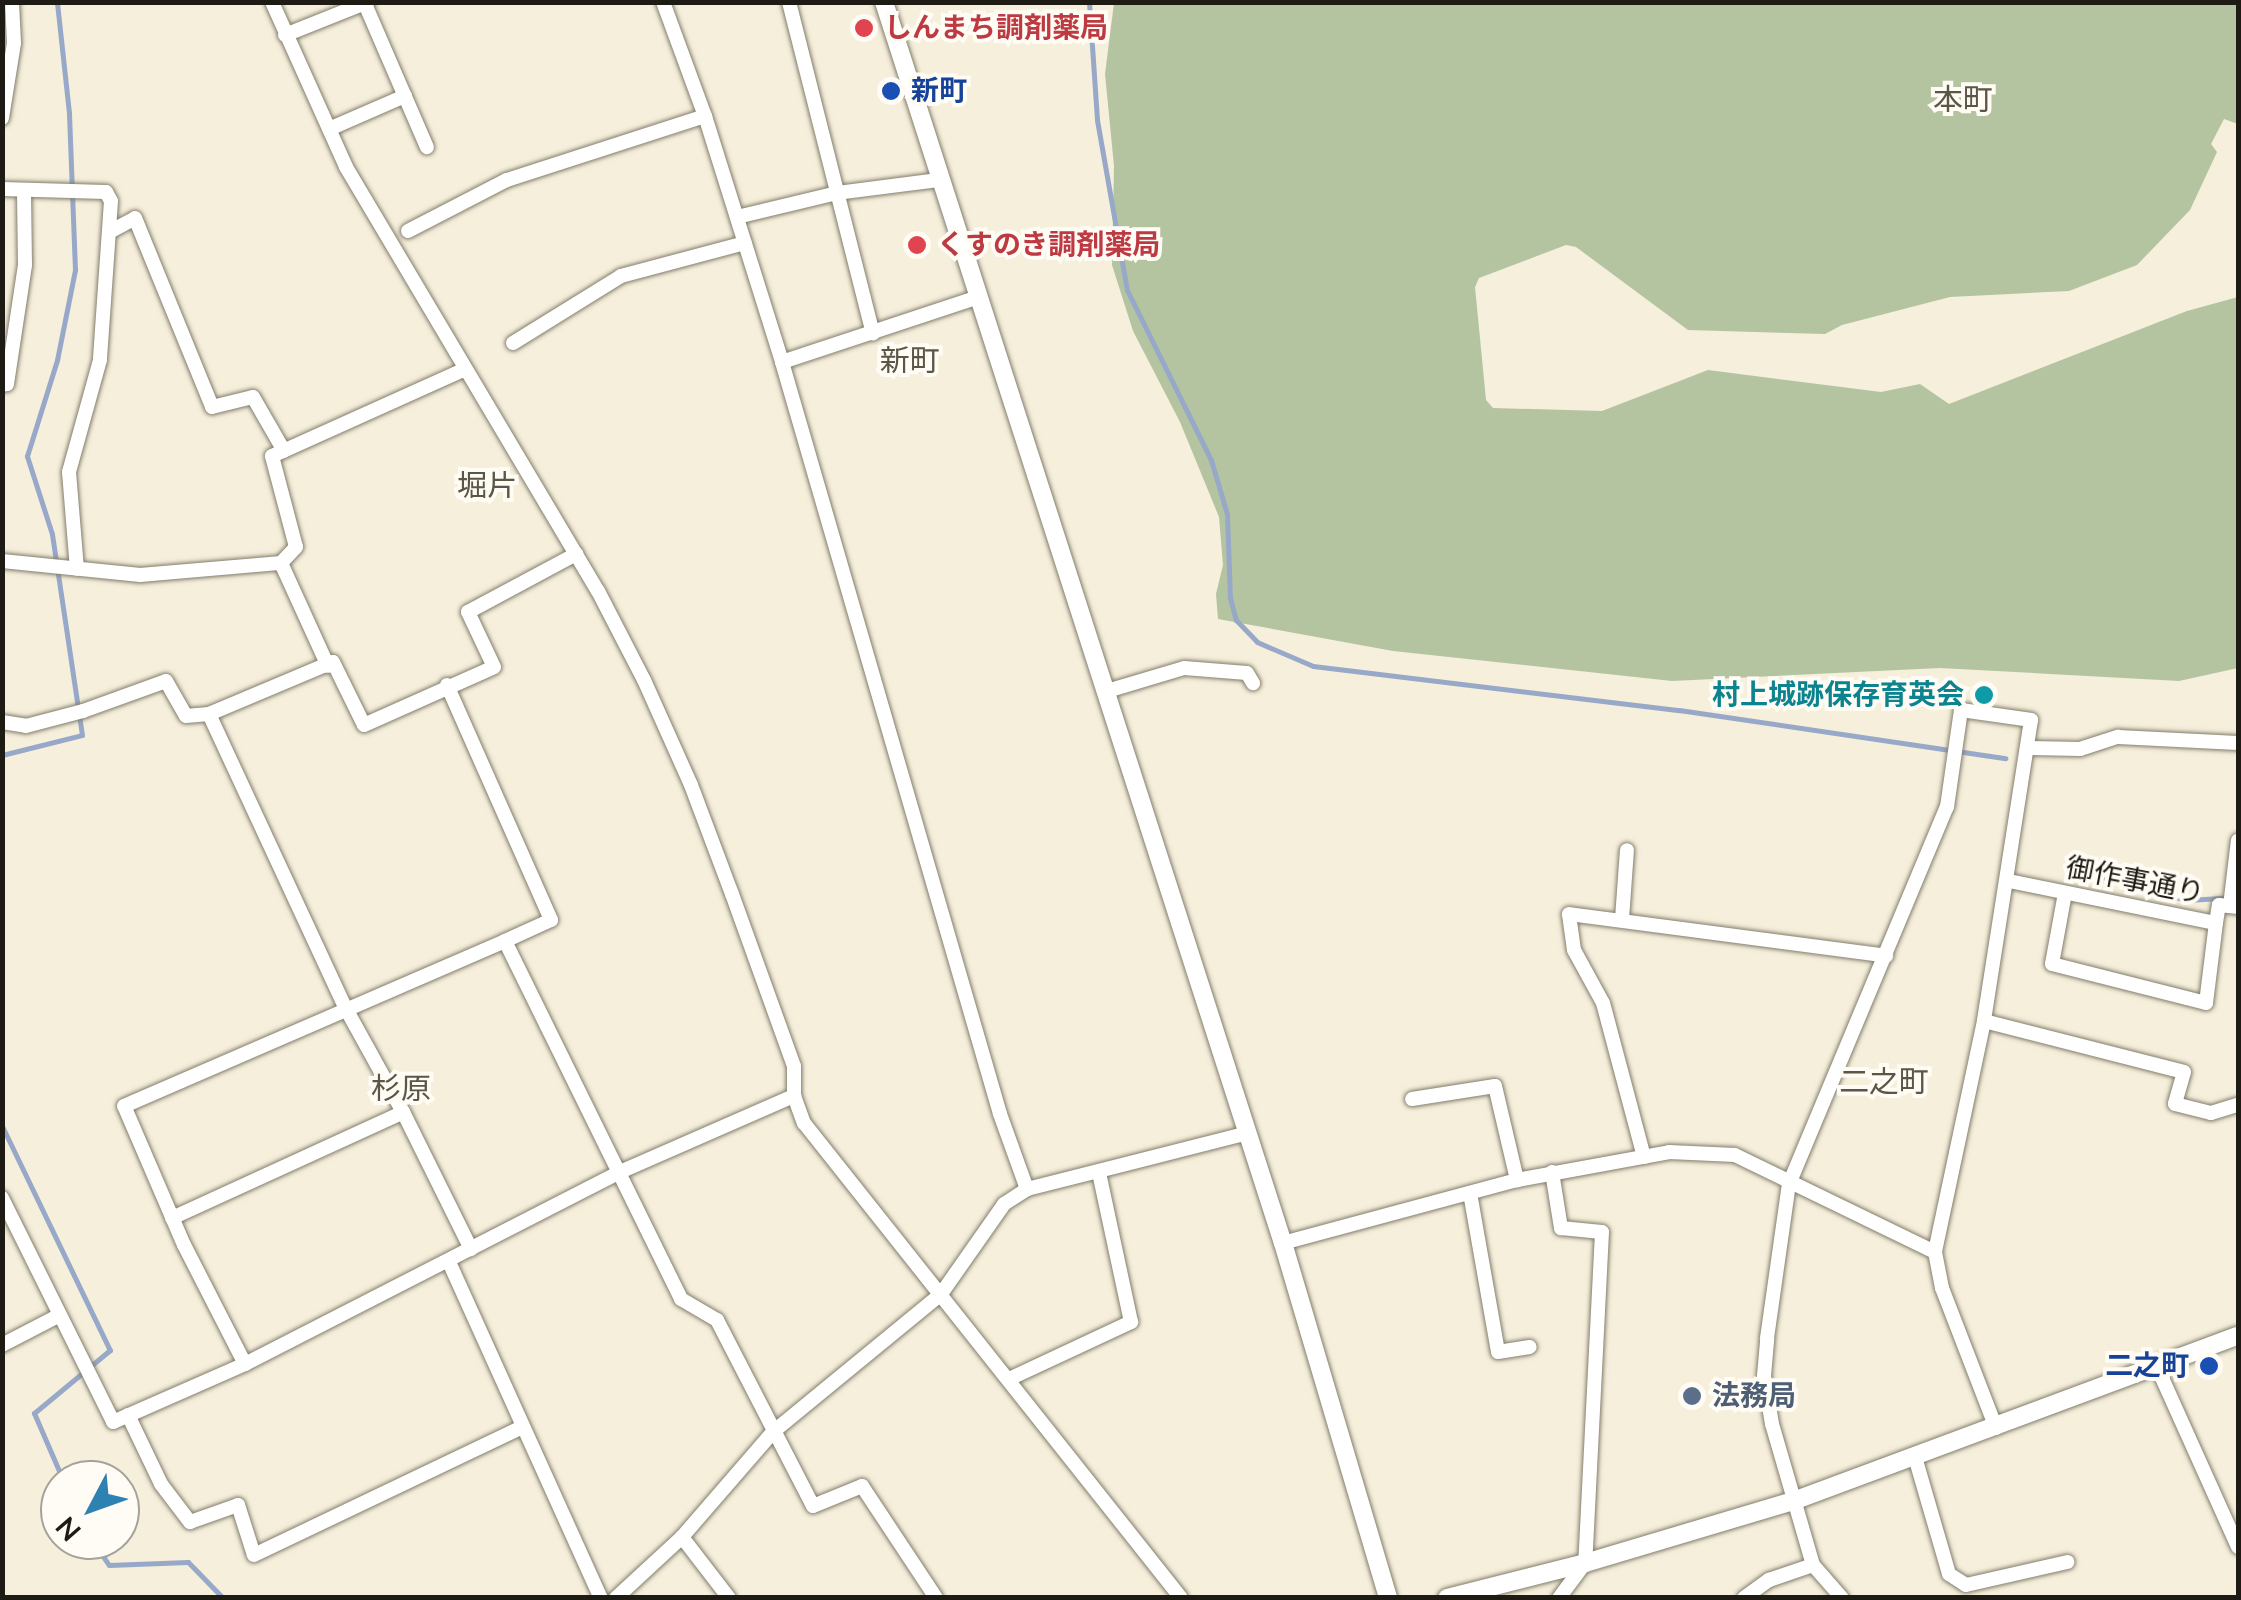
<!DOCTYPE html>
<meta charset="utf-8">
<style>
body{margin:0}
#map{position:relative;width:2241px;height:1600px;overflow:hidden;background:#f5efdb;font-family:"Nunito Sans","Noto Sans JP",sans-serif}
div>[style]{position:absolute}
.forest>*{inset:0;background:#b4c4a1}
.stream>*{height:5px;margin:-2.5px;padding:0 2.5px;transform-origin:2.5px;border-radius:2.5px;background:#98a8c8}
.roads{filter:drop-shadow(0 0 2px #827d6c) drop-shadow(0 0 2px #827d6c)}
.minor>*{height:14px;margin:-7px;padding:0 7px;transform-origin:7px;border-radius:7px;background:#fff}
.tertiary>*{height:18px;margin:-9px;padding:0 9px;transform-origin:9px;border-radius:9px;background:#fff}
.dots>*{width:28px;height:28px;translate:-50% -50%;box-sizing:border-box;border:5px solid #fefcf4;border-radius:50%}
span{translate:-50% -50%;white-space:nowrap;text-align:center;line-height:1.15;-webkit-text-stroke:8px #fefcf4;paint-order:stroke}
.health-label{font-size:28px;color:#be3a42;font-weight:700}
.left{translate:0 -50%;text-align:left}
.transit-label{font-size:28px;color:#164399;font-weight:700}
.right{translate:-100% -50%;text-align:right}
.culture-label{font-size:28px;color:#0d838f;font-weight:700}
.street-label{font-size:28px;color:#1d1b14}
.service-label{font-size:28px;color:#4e5e75;font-weight:700}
.neighbourhood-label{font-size:30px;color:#5b5645}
.frame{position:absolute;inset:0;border:5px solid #1d1b14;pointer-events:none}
.north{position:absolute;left:40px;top:1460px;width:100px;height:100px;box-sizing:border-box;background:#fefcf4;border:2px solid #a4a29a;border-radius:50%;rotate:229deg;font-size:28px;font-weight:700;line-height:40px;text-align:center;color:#1d1b14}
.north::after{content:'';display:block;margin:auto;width:35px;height:45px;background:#2d82b2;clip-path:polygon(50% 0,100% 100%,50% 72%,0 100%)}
</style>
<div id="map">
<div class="forest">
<div style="clip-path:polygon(1114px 3px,2238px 3px,2238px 124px,2224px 119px,2211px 144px,2217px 152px,2190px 210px,2137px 265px,2069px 291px,1950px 297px,1842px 325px,1825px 334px,1688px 330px,1576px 247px,1566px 245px,1479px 278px,1475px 287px,1486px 400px,1493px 408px,1602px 411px,1708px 370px,1881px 392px,1920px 384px,1949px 404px,2187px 311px,2238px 297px,2238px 668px,2179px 681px,1940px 668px,1672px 681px,1393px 651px,1218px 619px,1216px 594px,1223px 565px,1219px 517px,1180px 422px,1133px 331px,1112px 265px,1114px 166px,1105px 74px)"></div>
</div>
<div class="stream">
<div style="left:1089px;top:2px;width:118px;rotate:86.1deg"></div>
<div style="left:1097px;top:120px;width:173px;rotate:80deg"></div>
<div style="left:1127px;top:290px;width:190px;rotate:63.7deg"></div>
<div style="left:1211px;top:460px;width:56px;rotate:73.5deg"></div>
<div style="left:1227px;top:514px;width:84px;rotate:88deg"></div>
<div style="left:1230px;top:598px;width:23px;rotate:75deg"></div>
<div style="left:1236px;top:620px;width:30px;rotate:46deg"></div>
<div style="left:1257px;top:642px;width:61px;rotate:23.2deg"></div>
<div style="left:1313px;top:666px;width:369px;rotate:6.9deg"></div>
<div style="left:1679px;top:710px;width:330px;rotate:8.4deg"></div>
<div style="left:2px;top:755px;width:82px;rotate:-14deg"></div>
<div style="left:82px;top:735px;width:203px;rotate:-98.5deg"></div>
<div style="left:52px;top:534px;width:82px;rotate:-107.8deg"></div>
<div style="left:27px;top:456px;width:101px;rotate:-72.6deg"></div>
<div style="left:57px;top:360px;width:92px;rotate:-78.7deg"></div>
<div style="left:75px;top:270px;width:157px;rotate:-92.2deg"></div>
<div style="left:69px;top:113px;width:112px;rotate:-96.2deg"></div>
<div style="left:2066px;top:867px;width:125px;rotate:15.3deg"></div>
<div style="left:2187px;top:900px;width:51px;rotate:-3.4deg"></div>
<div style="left:2px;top:1126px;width:249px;rotate:64.3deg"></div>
<div style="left:110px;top:1350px;width:99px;rotate:140.3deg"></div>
<div style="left:34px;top:1413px;width:73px;rotate:66.6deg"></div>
<div style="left:92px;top:1540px;width:30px;rotate:56deg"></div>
<div style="left:109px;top:1565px;width:79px;rotate:-2.2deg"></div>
<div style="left:188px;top:1562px;width:50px;rotate:45.8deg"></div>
</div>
<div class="roads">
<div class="minor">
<div style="left:272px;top:2px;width:181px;rotate:65.8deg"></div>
<div style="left:346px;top:167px;width:493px;rotate:59.3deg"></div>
<div style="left:598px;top:591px;width:100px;rotate:62.7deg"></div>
<div style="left:644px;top:680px;width:115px;rotate:65.9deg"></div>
<div style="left:691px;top:785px;width:116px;rotate:69.4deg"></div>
<div style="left:732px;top:894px;width:183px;rotate:70.2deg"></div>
<div style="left:794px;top:1066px;width:30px;rotate:90deg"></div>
<div style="left:794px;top:1096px;width:29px;rotate:70deg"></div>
<div style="left:804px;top:1123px;width:606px;rotate:51.56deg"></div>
<div style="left:663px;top:2px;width:121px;rotate:69.8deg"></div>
<div style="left:705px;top:116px;width:258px;rotate:72.6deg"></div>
<div style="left:782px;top:362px;width:783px;rotate:73.83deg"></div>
<div style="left:1000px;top:1114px;width:80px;rotate:70.2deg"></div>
<div style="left:789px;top:2px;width:342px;rotate:75.8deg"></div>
<div style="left:365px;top:4px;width:156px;rotate:66.6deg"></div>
<div style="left:285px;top:35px;width:89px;rotate:-21.7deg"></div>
<div style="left:2px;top:118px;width:76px;rotate:-80.9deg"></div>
<div style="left:14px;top:43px;width:41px;rotate:-92.8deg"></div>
<div style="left:329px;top:129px;width:83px;rotate:-23.5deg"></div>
<div style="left:2px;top:189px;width:104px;rotate:1.7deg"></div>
<div style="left:106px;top:192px;width:10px;rotate:61deg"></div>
<div style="left:111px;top:201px;width:159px;rotate:94deg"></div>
<div style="left:100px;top:360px;width:116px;rotate:105.5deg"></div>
<div style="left:69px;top:472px;width:97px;rotate:85.3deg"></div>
<div style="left:737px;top:217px;width:103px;rotate:-13.5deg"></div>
<div style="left:837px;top:193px;width:103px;rotate:-7.3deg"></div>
<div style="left:111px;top:231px;width:27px;rotate:-28deg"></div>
<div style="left:135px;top:218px;width:204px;rotate:67.8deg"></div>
<div style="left:212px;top:407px;width:42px;rotate:-13.7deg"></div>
<div style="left:253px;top:397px;width:62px;rotate:60.1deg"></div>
<div style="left:408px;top:231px;width:111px;rotate:-27.3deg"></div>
<div style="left:507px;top:180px;width:208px;rotate:-17.9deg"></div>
<div style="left:513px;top:343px;width:127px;rotate:-31.8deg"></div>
<div style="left:621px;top:276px;width:128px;rotate:-14.9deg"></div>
<div style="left:782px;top:362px;width:207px;rotate:-18.3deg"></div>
<div style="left:2px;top:385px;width:5px;rotate:-11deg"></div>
<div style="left:7px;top:384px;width:120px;rotate:-81.4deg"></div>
<div style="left:25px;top:265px;width:73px;rotate:-90.8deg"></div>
<div style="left:2px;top:561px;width:139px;rotate:5.8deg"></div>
<div style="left:140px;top:575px;width:142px;rotate:-4.9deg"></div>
<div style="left:281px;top:563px;width:22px;rotate:-47deg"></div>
<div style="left:296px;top:547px;width:94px;rotate:-104.8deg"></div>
<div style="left:272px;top:456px;width:209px;rotate:-24.2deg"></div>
<div style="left:281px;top:563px;width:113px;rotate:65.5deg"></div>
<div style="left:447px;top:685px;width:257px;rotate:66.1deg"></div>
<div style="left:551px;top:920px;width:51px;rotate:155.5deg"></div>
<div style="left:1107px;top:691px;width:80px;rotate:-16.6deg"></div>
<div style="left:1184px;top:668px;width:63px;rotate:4.5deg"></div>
<div style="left:1247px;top:673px;width:12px;rotate:59deg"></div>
<div style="left:209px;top:714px;width:134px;rotate:-22.8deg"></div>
<div style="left:333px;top:662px;width:70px;rotate:63.8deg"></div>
<div style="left:364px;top:725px;width:142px;rotate:-24deg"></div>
<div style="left:494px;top:667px;width:61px;rotate:-115.3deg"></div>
<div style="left:468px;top:612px;width:123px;rotate:-28.2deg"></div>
<div style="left:2px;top:722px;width:24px;rotate:9deg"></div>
<div style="left:26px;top:726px;width:59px;rotate:-14.7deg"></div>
<div style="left:83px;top:711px;width:88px;rotate:-19.9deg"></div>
<div style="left:166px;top:681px;width:40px;rotate:60.3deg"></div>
<div style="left:186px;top:716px;width:23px;rotate:-5deg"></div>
<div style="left:209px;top:714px;width:323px;rotate:65.1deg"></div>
<div style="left:345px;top:1007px;width:120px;rotate:61.1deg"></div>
<div style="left:403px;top:1112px;width:153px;rotate:63.6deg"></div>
<div style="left:2030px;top:748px;width:50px;rotate:1.1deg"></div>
<div style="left:2080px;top:749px;width:40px;rotate:-18deg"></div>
<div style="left:2118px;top:737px;width:120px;rotate:2.9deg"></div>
<div style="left:2009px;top:881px;width:211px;rotate:11.5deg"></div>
<div style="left:2216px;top:923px;width:18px;rotate:-81deg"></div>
<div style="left:2219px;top:905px;width:19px;rotate:6deg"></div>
<div style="left:2065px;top:893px;width:72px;rotate:100.4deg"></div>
<div style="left:2052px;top:964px;width:159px;rotate:14.2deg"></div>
<div style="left:2206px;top:1003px;width:81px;rotate:-82.9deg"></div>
<div style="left:2230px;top:906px;width:66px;rotate:-83.1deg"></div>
<div style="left:1622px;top:919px;width:69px;rotate:-85.9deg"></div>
<div style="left:1984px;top:1021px;width:206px;rotate:14.3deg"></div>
<div style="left:2184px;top:1072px;width:33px;rotate:106deg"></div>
<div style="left:2175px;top:1104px;width:37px;rotate:14deg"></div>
<div style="left:2211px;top:1113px;width:28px;rotate:-17deg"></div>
<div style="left:1412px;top:1099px;width:84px;rotate:-8.9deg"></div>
<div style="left:1495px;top:1086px;width:97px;rotate:76.8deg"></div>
<div style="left:1644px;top:1157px;width:159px;rotate:-104.9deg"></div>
<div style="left:1603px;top:1003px;width:60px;rotate:-118.7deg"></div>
<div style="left:1574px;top:950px;width:36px;rotate:-98deg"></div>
<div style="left:1569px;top:914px;width:320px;rotate:7.5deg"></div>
<div style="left:1552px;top:1172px;width:57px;rotate:80.9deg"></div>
<div style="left:1561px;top:1228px;width:41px;rotate:5.6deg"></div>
<div style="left:1602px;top:1232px;width:331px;rotate:92.9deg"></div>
<div style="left:1585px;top:1563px;width:44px;rotate:126.6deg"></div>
<div style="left:1470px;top:1193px;width:161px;rotate:80deg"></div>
<div style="left:1498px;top:1352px;width:32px;rotate:-9deg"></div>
<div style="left:2px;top:1198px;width:250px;rotate:63.6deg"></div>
<div style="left:113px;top:1422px;width:144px;rotate:-23.7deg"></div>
<div style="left:245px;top:1364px;width:424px;rotate:-27.1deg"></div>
<div style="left:622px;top:1171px;width:188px;rotate:-23.6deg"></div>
<div style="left:172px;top:1218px;width:254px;rotate:-24.6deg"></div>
<div style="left:1283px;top:1243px;width:242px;rotate:-15.1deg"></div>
<div style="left:1517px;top:1180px;width:155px;rotate:-10.4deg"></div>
<div style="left:1669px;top:1152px;width:66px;rotate:2.6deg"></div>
<div style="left:1735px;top:1155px;width:222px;rotate:25.9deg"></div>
<div style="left:449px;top:1262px;width:369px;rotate:65.7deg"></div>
<div style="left:2px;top:1345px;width:63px;rotate:-27.4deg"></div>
<div style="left:245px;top:1364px;width:134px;rotate:-117.1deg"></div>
<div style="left:184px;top:1245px;width:151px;rotate:-113.3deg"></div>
<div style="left:124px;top:1106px;width:415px;rotate:-23.4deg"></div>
<div style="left:505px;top:941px;width:399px;rotate:63.8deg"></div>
<div style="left:681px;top:1299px;width:42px;rotate:30.3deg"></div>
<div style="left:717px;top:1320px;width:209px;rotate:62.7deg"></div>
<div style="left:813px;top:1506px;width:53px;rotate:-22.2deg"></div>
<div style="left:862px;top:1486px;width:134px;rotate:56.5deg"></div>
<div style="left:2158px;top:1369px;width:195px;rotate:65.8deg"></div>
<div style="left:1009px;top:1379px;width:135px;rotate:-25deg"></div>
<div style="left:1131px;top:1322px;width:152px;rotate:-102.1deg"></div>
<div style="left:128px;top:1415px;width:76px;rotate:64.4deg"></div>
<div style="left:161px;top:1484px;width:48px;rotate:52.7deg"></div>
<div style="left:190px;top:1522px;width:51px;rotate:-19.5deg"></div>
<div style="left:238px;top:1505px;width:52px;rotate:72.3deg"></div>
<div style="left:254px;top:1555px;width:297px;rotate:-25.5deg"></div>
<div style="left:1915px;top:1457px;width:122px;rotate:73.8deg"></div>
<div style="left:1949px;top:1574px;width:20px;rotate:33deg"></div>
<div style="left:1966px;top:1585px;width:104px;rotate:-12.8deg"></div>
<div style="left:682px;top:1537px;width:77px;rotate:52.4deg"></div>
<div style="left:616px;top:1598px;width:90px;rotate:-42.7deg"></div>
<div style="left:682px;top:1537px;width:139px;rotate:-49.1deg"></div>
<div style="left:773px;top:1432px;width:217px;rotate:-39.4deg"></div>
<div style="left:941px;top:1294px;width:110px;rotate:-55deg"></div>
<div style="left:1004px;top:1204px;width:27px;rotate:-33deg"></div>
<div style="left:1027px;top:1189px;width:228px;rotate:-14.2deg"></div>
<div style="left:1744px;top:1598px;width:31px;rotate:-36deg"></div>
<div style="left:1769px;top:1580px;width:46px;rotate:-18.8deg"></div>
<div style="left:1842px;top:1598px;width:44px;rotate:-131.3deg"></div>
<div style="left:1813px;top:1565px;width:147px;rotate:-106.2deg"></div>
<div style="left:1772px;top:1424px;width:49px;rotate:-99.5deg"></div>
<div style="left:1764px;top:1376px;width:38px;rotate:-85deg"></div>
<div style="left:1767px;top:1338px;width:156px;rotate:-81.9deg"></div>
<div style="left:1789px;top:1184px;width:409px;rotate:-67.3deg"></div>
<div style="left:1947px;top:807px;width:98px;rotate:-81.8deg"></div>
<div style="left:1961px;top:710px;width:71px;rotate:8.1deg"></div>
<div style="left:2031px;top:720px;width:305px;rotate:98.9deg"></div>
<div style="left:1984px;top:1021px;width:236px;rotate:102deg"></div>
<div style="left:1935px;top:1252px;width:37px;rotate:79deg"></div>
<div style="left:1942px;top:1288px;width:150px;rotate:68.9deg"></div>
</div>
<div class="tertiary">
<div style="left:884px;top:2px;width:1304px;rotate:72.18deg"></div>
<div style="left:1283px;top:1243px;width:370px;rotate:73.5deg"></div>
<div style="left:1447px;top:1598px;width:142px;rotate:-14.2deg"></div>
<div style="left:1585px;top:1563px;width:220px;rotate:-16.6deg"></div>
<div style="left:1796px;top:1500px;width:471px;rotate:-20.4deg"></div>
</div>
</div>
<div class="dots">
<div style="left:864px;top:28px;background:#e0444e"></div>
<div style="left:891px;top:91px;background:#1a4fb4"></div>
<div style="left:917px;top:245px;background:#e0444e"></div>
<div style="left:1984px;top:695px;background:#0f9aa8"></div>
<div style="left:2209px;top:1366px;background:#1a4fb4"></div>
<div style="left:1692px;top:1396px;background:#5c6f8a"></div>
</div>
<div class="health-label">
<span class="left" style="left:884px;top:28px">しんまち調剤薬局</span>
<span class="left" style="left:937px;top:245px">くすのき調剤薬局</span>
</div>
<div class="transit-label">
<span class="left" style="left:911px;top:91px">新町</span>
<span class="right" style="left:2189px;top:1366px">二之町</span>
</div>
<div class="culture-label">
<span class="right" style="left:1964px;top:695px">村上城跡保存育英会</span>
</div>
<div class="street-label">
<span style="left:2135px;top:881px;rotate:11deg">御作事通り</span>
</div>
<div class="service-label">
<span class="left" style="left:1712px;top:1396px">法務局</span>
</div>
<div class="neighbourhood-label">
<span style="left:1963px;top:101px">本町</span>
<span style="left:910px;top:362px">新町</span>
<span style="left:487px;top:487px">堀片</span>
<span style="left:1884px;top:1083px">二之町</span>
<span style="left:401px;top:1090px">杉原</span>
</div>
<div class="frame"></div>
<div class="north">N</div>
</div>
